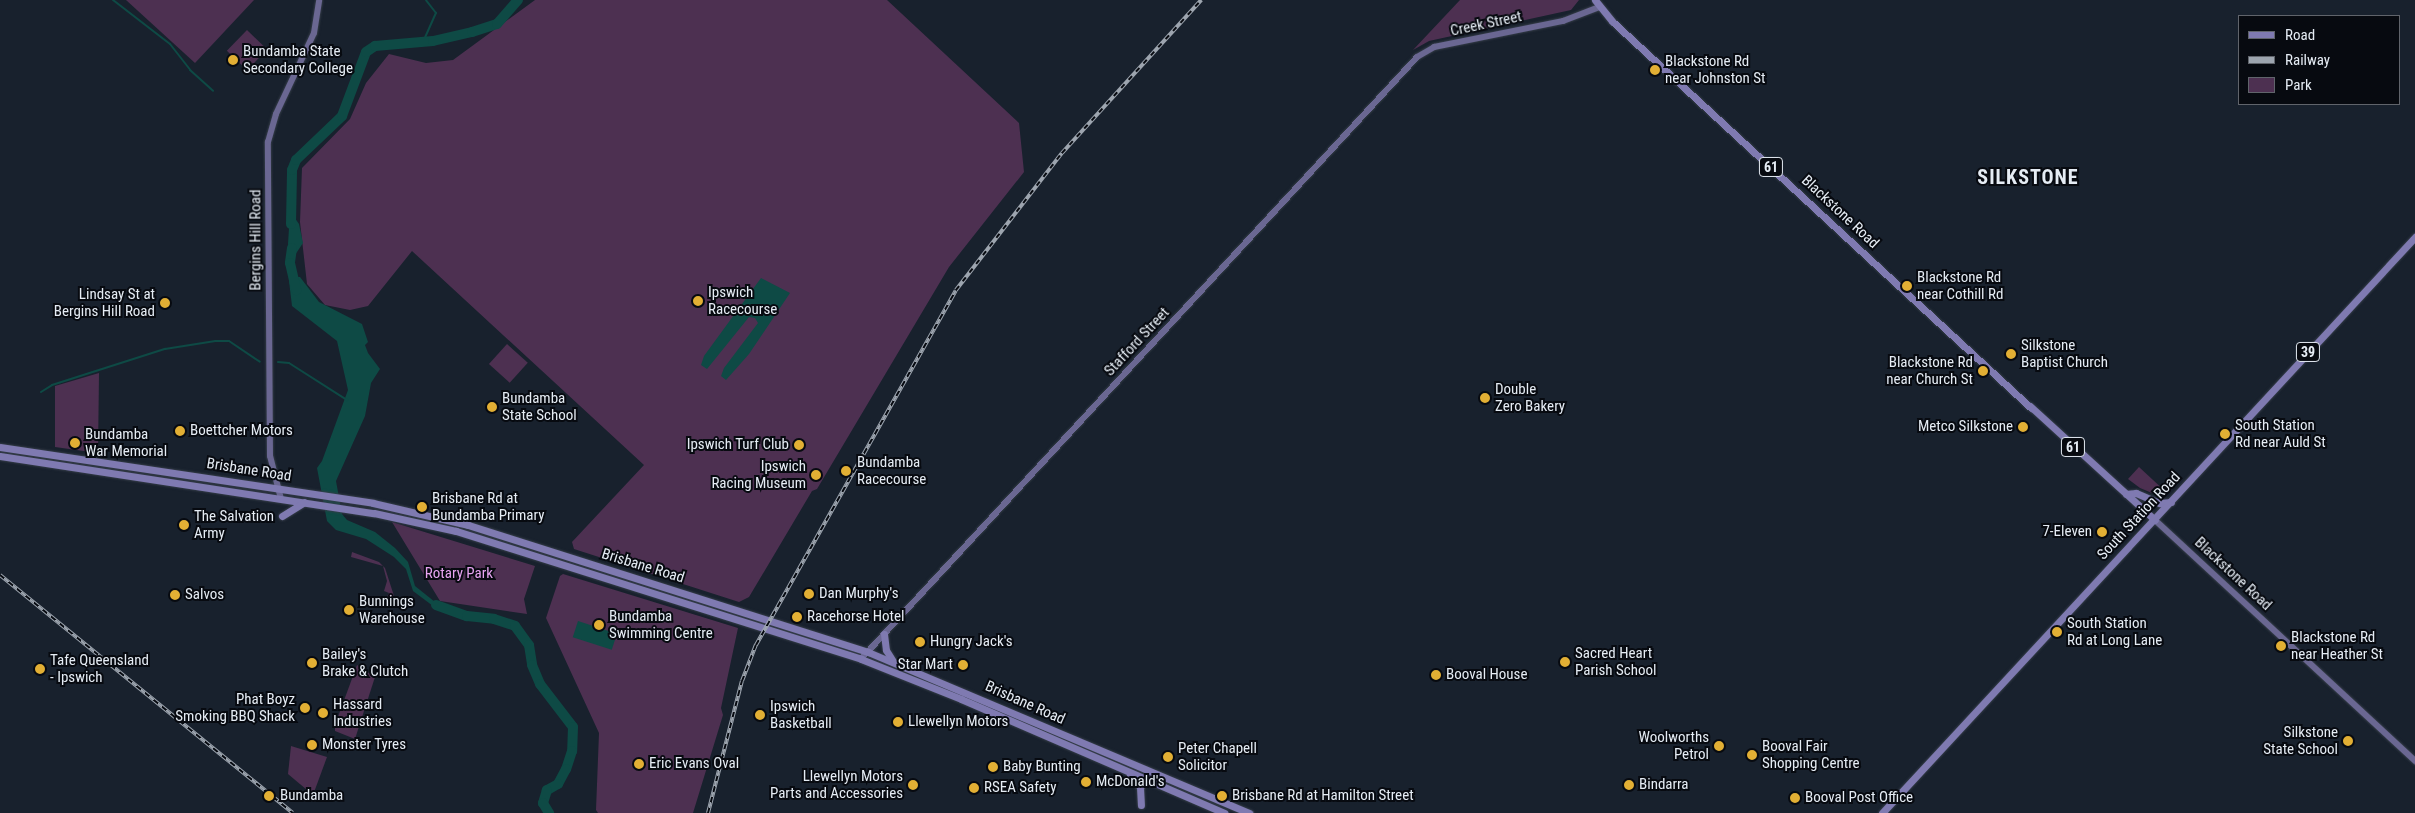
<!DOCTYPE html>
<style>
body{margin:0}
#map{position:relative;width:2415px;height:813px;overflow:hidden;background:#18212d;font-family:"Roboto Condensed",sans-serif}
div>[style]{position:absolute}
.green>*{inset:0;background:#4d3051;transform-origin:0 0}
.water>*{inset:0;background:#0e4a45;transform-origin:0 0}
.stream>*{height:2px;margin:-1px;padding:0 1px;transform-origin:1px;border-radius:1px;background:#0e4a45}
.river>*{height:10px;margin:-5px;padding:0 5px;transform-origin:5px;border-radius:5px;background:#0e4a45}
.roads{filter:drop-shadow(0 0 1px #353d49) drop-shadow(0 0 1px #353d49)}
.secondary>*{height:6px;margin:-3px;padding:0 3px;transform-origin:3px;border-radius:3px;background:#6a6792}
.primary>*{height:7px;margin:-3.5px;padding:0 3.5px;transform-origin:3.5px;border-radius:3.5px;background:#7f7ab1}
.rail>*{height:4px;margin-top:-2px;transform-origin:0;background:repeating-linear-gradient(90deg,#070a10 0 5.5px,#9da5af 0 11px);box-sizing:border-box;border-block:1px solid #9da5af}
.dots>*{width:14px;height:14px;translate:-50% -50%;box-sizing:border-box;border:2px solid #070a10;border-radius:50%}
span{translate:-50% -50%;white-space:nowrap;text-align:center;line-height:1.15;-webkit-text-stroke:4px #070a10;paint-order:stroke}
.shield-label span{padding:1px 4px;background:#070a10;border:1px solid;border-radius:4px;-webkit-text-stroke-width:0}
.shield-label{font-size:14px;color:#e5ecf4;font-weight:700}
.street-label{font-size:15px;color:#e5ecf4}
.poi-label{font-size:15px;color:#e5ecf4}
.left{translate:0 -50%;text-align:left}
.right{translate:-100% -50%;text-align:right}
.park-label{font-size:15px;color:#e7a4f1}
.district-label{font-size:20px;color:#e5ecf4;font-weight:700;letter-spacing:1px}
.legend{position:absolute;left:2238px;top:15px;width:162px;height:90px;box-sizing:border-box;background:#070a10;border:1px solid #60646b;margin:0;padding:6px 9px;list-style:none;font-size:15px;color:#e5ecf4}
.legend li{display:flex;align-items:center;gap:10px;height:25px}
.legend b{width:25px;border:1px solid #60646b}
</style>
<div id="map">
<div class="green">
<div style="clip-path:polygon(126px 0,254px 0,195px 63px)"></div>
<div style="clip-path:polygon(535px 0,887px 0,1019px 123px,1024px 172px,949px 267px,817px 489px,812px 491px,749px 597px,739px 602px,574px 549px,572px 542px,644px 465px,412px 251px,368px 306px,350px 310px,325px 305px,307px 284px,300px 222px,302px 168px,350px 119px,366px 83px,389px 54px,426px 63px,453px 60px)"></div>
<div style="clip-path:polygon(1460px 0,1579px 0,1571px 10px,1429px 41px,1413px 50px)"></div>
<div style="left:247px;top:30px;width:28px;height:29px;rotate:44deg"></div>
<div style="left:507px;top:344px;width:28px;height:27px;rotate:42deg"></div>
<div style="clip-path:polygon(99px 373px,98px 453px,55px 447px,55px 386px)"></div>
<div style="clip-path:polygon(2139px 467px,2166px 492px,2159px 496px,2140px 488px,2128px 479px)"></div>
<div style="clip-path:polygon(392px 522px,535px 566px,524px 599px,527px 614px,440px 601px)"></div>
<div style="clip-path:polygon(352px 552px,379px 562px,385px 568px,395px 599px,387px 597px,389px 593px,384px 591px,387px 581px,383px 566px,351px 557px)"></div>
<div style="clip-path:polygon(563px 574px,738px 628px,721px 708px,723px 715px,693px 813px,598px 813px,596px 810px,599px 733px,546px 618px,560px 576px)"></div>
<div style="clip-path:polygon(357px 665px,375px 677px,355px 739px,335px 731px,335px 725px)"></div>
<div style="clip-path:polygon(291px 746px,327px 757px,313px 795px,288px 774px)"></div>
</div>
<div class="water">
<div style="clip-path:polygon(290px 211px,299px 224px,303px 243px,291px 261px,288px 244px)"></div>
<div style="clip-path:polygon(293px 277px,300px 277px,319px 302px,362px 324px,368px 342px,365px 345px,368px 353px,380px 369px,371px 383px,365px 416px,336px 481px,342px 514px,347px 520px,375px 532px,395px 548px,408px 562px,415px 586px,440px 606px,450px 609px,447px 611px,437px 609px,413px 591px,406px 569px,394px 557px,366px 539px,336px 530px,327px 521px,317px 468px,322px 461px,348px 390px,337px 341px,292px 306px,289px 281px)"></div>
<div style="clip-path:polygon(761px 278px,790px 293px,749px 354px,726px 380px,721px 376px,724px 368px,758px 323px,755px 318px,749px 317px,707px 369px,701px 365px,704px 356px)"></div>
<div style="left:578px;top:621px;width:41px;height:17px;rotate:18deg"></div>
</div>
<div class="stream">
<div style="left:113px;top:0;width:72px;rotate:37.7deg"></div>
<div style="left:170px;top:44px;width:33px;rotate:52deg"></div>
<div style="left:190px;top:70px;width:31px;rotate:42deg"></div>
<div style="left:423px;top:42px;width:32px;rotate:-66deg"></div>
<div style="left:436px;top:13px;width:16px;rotate:-128deg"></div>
<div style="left:278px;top:362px;width:11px;rotate:5deg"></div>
<div style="left:289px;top:363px;width:69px;rotate:32.5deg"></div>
<div style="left:41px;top:392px;width:13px;rotate:-32deg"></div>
<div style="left:52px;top:385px;width:119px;rotate:-17.7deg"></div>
<div style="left:165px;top:349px;width:51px;rotate:-9.1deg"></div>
<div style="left:215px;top:341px;width:14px"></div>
<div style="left:229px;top:341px;width:37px;rotate:34deg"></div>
</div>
<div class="river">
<div style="left:291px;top:224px;width:54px;rotate:-88.9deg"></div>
<div style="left:292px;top:170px;width:11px;rotate:-68deg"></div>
<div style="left:296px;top:160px;width:64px;rotate:-43.7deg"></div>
<div style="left:342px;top:116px;width:68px;rotate:-69.4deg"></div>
<div style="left:366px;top:52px;width:11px;rotate:-34deg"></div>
<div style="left:375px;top:46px;width:58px;rotate:-4.9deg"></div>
<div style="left:433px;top:41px;width:40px;rotate:-13deg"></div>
<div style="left:472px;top:32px;width:26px;rotate:-18deg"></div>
<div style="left:497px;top:24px;width:32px;rotate:-49deg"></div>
<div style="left:292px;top:248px;width:15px;rotate:98deg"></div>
<div style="left:290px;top:263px;width:28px;rotate:77deg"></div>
<div style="left:436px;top:605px;width:33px;rotate:20deg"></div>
<div style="left:467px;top:616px;width:27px;rotate:6deg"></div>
<div style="left:494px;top:619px;width:22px;rotate:18deg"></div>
<div style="left:515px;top:626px;width:24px;rotate:54deg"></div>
<div style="left:529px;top:645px;width:20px;rotate:81deg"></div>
<div style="left:532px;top:665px;width:21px;rotate:67deg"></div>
<div style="left:540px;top:684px;width:54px;rotate:52.5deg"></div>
<div style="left:573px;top:727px;width:24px;rotate:92deg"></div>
<div style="left:572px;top:751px;width:19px;rotate:108deg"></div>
<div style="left:566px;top:769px;width:17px;rotate:118deg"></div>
<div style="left:558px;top:784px;width:13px;rotate:151deg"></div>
<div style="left:547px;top:790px;width:14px;rotate:107deg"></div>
<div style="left:543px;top:803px;width:12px;rotate:59deg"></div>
</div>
<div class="roads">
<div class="secondary">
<div style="left:281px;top:499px;width:44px;rotate:-104.3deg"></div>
<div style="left:270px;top:456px;width:314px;rotate:-90.4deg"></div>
<div style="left:268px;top:142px;width:29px;rotate:-74deg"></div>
<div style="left:276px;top:114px;width:89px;rotate:-64.9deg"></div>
<div style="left:314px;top:33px;width:33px;rotate:-81deg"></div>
<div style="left:2155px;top:520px;width:355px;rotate:42.8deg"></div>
<div style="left:861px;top:659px;width:819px;rotate:-47.27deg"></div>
<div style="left:1417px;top:57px;width:20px;rotate:-30deg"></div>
<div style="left:1434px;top:47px;width:132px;rotate:-11.4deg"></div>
<div style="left:1563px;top:21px;width:40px;rotate:-21deg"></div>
</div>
<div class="primary">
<div style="left:1595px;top:0;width:28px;rotate:51deg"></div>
<div style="left:1613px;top:22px;width:569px;rotate:42.72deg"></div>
<div style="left:2030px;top:406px;width:169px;rotate:42.4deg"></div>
<div style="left:0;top:447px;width:377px;rotate:8.5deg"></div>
<div style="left:373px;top:503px;width:98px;rotate:13deg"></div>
<div style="left:468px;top:525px;width:420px;rotate:17.6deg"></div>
<div style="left:868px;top:652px;width:414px;rotate:22.9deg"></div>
<div style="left:0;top:456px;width:378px;rotate:8.7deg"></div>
<div style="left:374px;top:513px;width:84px;rotate:12.4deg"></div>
<div style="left:456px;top:531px;width:425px;rotate:17.5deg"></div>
<div style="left:861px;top:659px;width:108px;rotate:21.8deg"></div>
<div style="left:961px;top:699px;width:287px;rotate:23.4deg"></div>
<div style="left:2126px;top:494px;width:10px;rotate:-6deg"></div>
<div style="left:2136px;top:493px;width:26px;rotate:23deg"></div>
<div style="left:2160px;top:503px;width:11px;rotate:-5deg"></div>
<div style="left:282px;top:516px;width:26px;rotate:-32deg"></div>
<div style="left:884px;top:634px;width:16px;rotate:83deg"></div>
<div style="left:886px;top:650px;width:13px;rotate:58deg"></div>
<div style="left:1130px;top:775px;width:16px;rotate:50deg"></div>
<div style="left:1140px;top:787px;width:18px;rotate:87deg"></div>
<div style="left:1882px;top:813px;width:785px;rotate:-47.22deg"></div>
</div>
</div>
<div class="rail">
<div style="left:0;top:575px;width:377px;rotate:39.1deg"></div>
<div style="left:708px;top:813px;width:136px;rotate:-75.6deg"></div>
<div style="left:742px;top:681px;width:39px;rotate:-69deg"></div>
<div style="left:756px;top:645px;width:407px;rotate:-60.6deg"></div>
<div style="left:956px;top:290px;width:173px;rotate:-52.3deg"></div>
<div style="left:1062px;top:153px;width:207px;rotate:-47.7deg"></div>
</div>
<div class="dots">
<div style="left:233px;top:60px;background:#e2af34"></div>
<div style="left:1655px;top:70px;background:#e2af34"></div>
<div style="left:1907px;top:286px;background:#e2af34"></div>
<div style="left:698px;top:301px;background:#e2af34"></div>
<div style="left:165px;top:303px;background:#e2af34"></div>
<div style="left:2011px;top:354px;background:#e2af34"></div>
<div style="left:1983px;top:371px;background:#e2af34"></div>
<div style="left:1485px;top:398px;background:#e2af34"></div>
<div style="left:492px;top:407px;background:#e2af34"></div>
<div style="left:2023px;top:427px;background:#e2af34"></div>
<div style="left:180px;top:431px;background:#e2af34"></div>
<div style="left:2225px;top:434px;background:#e2af34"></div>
<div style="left:75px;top:443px;background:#e2af34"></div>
<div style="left:799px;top:445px;background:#e2af34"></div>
<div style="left:846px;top:471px;background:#e2af34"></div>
<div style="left:816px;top:475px;background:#e2af34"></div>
<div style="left:422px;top:507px;background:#e2af34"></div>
<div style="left:184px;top:525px;background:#e2af34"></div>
<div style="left:2102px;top:532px;background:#e2af34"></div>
<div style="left:809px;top:594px;background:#e2af34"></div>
<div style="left:175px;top:595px;background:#e2af34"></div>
<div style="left:349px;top:610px;background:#e2af34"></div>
<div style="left:797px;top:617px;background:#e2af34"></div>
<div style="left:599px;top:625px;background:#e2af34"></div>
<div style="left:2057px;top:632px;background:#e2af34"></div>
<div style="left:920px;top:642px;background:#e2af34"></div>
<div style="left:2281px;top:646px;background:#e2af34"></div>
<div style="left:1565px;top:662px;background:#e2af34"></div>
<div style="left:312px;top:663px;background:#e2af34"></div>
<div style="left:963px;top:665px;background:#e2af34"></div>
<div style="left:40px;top:669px;background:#e2af34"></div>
<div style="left:1436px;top:675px;background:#e2af34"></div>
<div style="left:305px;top:708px;background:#e2af34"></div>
<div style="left:323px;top:713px;background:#e2af34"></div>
<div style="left:760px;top:715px;background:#e2af34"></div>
<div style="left:898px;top:722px;background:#e2af34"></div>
<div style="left:2348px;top:741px;background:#e2af34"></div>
<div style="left:312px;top:745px;background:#e2af34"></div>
<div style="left:1719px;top:746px;background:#e2af34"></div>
<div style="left:1752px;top:755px;background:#e2af34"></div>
<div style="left:1168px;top:757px;background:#e2af34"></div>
<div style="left:639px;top:764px;background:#e2af34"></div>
<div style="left:993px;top:767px;background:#e2af34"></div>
<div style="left:1086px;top:782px;background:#e2af34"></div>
<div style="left:913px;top:785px;background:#e2af34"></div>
<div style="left:1629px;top:785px;background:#e2af34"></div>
<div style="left:974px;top:788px;background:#e2af34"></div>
<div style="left:269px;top:796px;background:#e2af34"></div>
<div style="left:1222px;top:796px;background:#e2af34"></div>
<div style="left:1795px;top:798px;background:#e2af34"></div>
</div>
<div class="shield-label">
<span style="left:1771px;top:167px">61</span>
<span style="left:2308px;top:352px">39</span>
<span style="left:2073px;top:447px">61</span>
</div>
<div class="street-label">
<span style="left:1486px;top:24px;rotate:-12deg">Creek Street</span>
<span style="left:1840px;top:212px;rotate:43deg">Blackstone Road</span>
<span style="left:256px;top:240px;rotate:-90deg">Bergins Hill Road</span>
<span style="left:1137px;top:342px;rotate:-47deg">Stafford Street</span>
<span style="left:249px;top:470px;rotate:9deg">Brisbane Road</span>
<span style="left:2139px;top:516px;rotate:-47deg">South Station Road</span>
<span style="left:643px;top:566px;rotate:17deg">Brisbane Road</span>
<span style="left:2233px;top:574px;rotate:43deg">Blackstone Road</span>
<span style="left:1025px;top:703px;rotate:24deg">Brisbane Road</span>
</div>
<div class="poi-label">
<span class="left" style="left:243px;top:60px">Bundamba State<br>Secondary College</span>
<span class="left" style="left:1665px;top:70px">Blackstone Rd<br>near Johnston St</span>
<span class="left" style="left:1917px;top:286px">Blackstone Rd<br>near Cothill Rd</span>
<span class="left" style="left:708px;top:301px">Ipswich<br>Racecourse</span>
<span class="right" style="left:155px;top:303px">Lindsay St at<br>Bergins Hill Road</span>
<span class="left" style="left:2021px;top:354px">Silkstone<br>Baptist Church</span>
<span class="right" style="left:1973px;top:371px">Blackstone Rd<br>near Church St</span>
<span class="left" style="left:1495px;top:398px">Double<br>Zero Bakery</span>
<span class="left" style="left:502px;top:407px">Bundamba<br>State School</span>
<span class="left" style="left:2235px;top:434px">South Station<br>Rd near Auld St</span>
<span class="right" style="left:2013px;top:427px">Metco Silkstone</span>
<span class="left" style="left:190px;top:431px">Boettcher Motors</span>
<span class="left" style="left:85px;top:443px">Bundamba<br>War Memorial</span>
<span class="right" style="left:789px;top:445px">Ipswich Turf Club</span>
<span class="left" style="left:857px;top:471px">Bundamba<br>Racecourse</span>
<span class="right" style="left:806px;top:475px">Ipswich<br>Racing Museum</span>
<span class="left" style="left:432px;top:507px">Brisbane Rd at<br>Bundamba Primary</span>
<span class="left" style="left:194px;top:525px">The Salvation<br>Army</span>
<span class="right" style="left:2092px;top:532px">7-Eleven</span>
<span class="left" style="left:819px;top:594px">Dan Murphy's</span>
<span class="left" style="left:185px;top:595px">Salvos</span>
<span class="left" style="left:359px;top:610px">Bunnings<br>Warehouse</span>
<span class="left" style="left:609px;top:625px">Bundamba<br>Swimming Centre</span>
<span class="left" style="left:807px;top:617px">Racehorse Hotel</span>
<span class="left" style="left:2067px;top:632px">South Station<br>Rd at Long Lane</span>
<span class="left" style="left:2291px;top:646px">Blackstone Rd<br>near Heather St</span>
<span class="left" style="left:930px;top:642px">Hungry Jack's</span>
<span class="left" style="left:1575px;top:662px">Sacred Heart<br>Parish School</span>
<span class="left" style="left:322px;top:663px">Bailey's<br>Brake &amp; Clutch</span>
<span class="left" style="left:50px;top:669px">Tafe Queensland<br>- Ipswich</span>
<span class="right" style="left:953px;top:665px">Star Mart</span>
<span class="left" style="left:1446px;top:675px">Booval House</span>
<span class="right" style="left:295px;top:708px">Phat Boyz<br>Smoking BBQ Shack</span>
<span class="left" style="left:333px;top:713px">Hassard<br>Industries</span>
<span class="left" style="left:770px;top:715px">Ipswich<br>Basketball</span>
<span class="left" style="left:908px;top:722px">Llewellyn Motors</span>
<span class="right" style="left:2338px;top:741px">Silkstone<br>State School</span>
<span class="right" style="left:1709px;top:746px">Woolworths<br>Petrol</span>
<span class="left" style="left:322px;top:745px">Monster Tyres</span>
<span class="left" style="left:1762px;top:755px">Booval Fair<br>Shopping Centre</span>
<span class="left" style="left:1178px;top:757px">Peter Chapell<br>Solicitor</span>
<span class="left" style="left:649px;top:764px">Eric Evans Oval</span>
<span class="left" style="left:1003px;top:767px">Baby Bunting</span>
<span class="right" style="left:903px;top:785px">Llewellyn Motors<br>Parts and Accessories</span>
<span class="left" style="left:1096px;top:782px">McDonald's</span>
<span class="left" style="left:1639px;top:785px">Bindarra</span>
<span class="left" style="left:984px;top:788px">RSEA Safety</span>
<span class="left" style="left:280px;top:796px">Bundamba</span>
<span class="left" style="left:1232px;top:796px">Brisbane Rd at Hamilton Street</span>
<span class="left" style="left:1805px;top:798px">Booval Post Office</span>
</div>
<div class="park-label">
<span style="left:459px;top:574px">Rotary Park</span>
</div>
<div class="district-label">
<span style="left:2028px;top:177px">SILKSTONE</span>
</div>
<ul class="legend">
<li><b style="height:6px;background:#7f7ab1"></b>Road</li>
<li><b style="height:6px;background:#9da5af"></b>Railway</li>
<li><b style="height:14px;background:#4d3051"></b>Park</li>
</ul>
</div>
